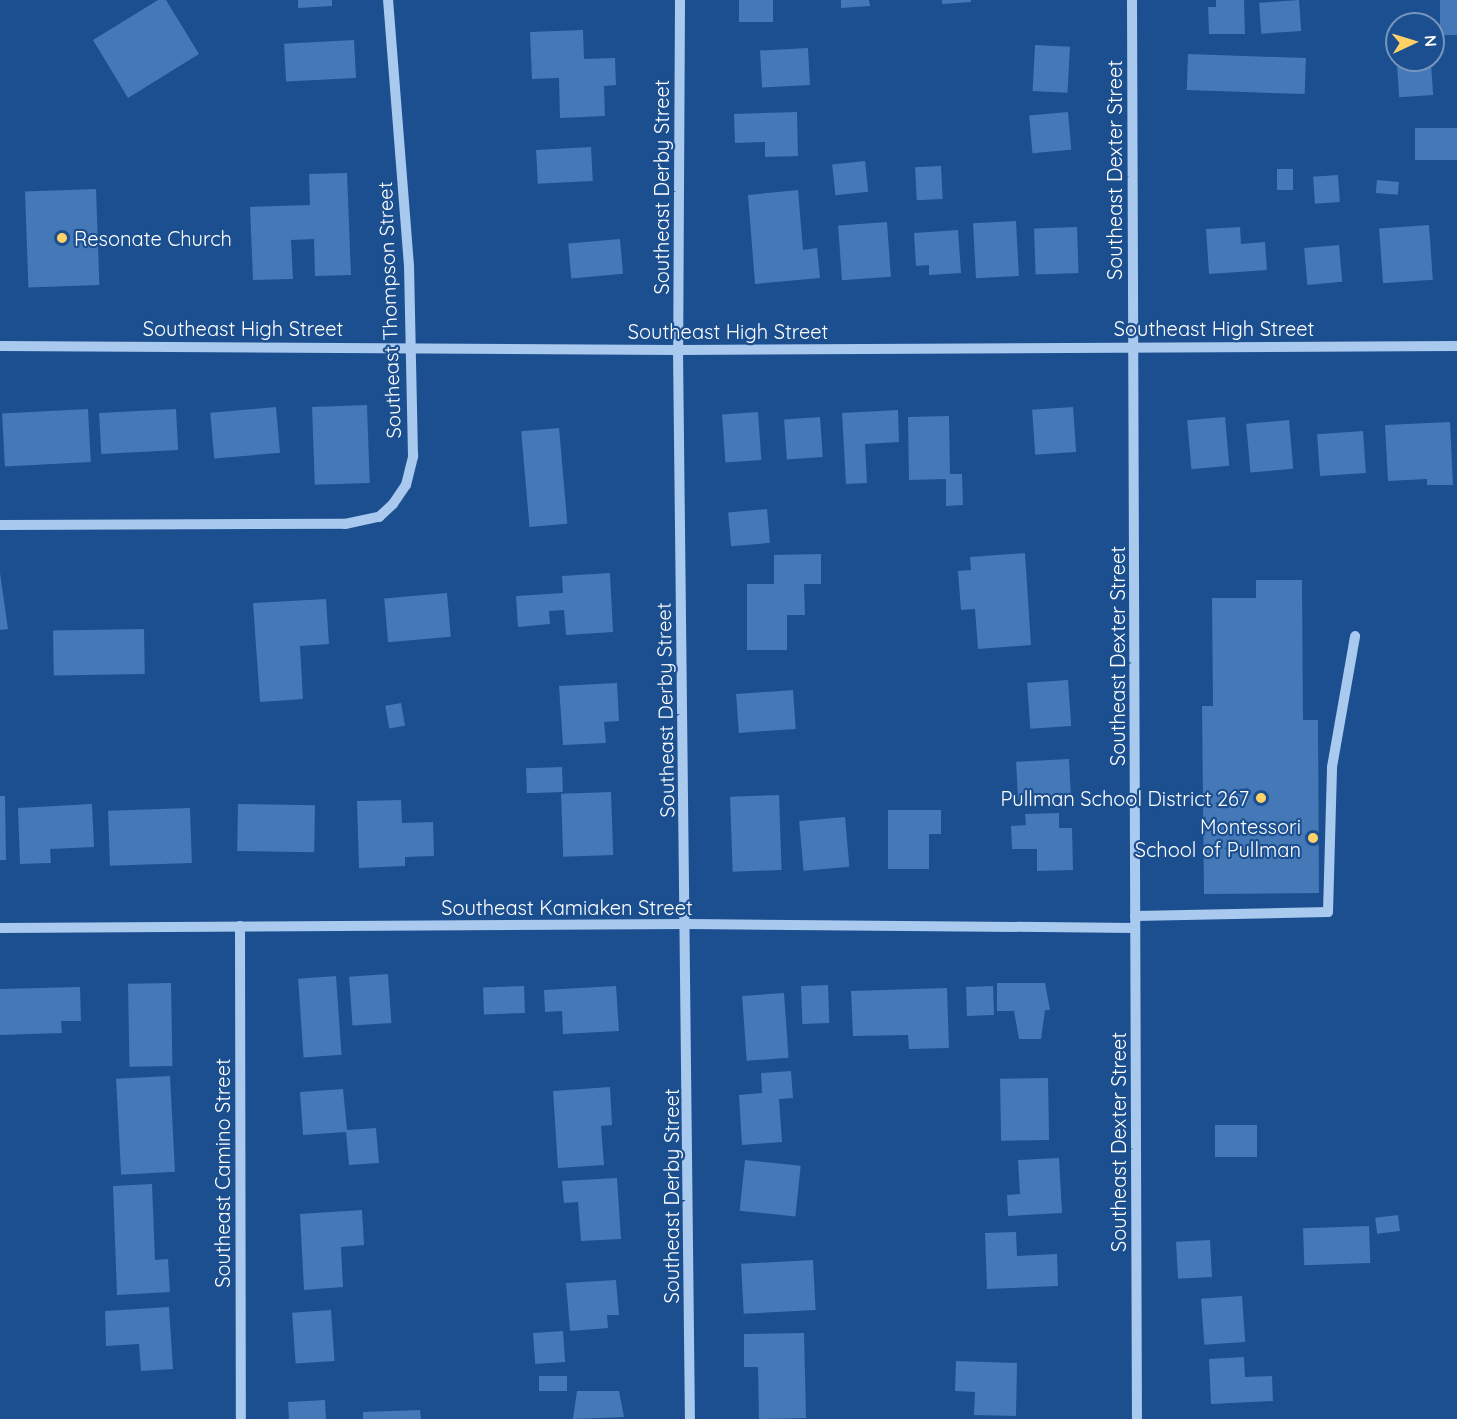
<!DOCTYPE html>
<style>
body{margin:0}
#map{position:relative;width:1457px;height:1419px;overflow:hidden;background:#1b4f8f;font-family:Quicksand,sans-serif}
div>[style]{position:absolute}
.building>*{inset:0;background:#4478b7;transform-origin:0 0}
.minor>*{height:10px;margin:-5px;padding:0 5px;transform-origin:5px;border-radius:5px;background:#a9c9ee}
.dots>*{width:16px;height:16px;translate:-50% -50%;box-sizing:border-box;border:3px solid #1b4f8f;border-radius:50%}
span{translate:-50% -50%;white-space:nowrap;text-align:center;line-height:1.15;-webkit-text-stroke:4.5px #1b4f8f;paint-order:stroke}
.street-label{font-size:20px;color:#fff}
.poi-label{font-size:20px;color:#fff}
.left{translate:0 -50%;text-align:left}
.right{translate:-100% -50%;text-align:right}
.north{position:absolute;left:1385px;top:12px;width:60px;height:60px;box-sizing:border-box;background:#1b4f8f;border:2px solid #7695bc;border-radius:50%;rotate:86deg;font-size:16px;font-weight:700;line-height:24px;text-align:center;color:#fff}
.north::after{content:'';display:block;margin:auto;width:21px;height:27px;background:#ffd166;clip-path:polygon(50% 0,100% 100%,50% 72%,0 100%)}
</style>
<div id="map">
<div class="building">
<div style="clip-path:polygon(158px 0,166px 0,199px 54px,128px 98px,93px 40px)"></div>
<div style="clip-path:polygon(298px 0,332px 0,332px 6px,298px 8px)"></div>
<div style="left:739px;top:0;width:34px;height:22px"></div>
<div style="clip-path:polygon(841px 0,869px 0,870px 6px,841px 8px)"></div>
<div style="clip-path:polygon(942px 0,971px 0,971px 2px,942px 4px)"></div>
<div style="clip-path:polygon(1216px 0,1244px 0,1245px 34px,1209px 34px,1208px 7px,1216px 7px)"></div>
<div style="left:1299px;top:0;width:31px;height:40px;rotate:86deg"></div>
<div style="left:1440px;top:0;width:17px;height:35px"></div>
<div style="clip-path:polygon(583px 30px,584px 59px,615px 58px,616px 85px,604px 86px,605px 116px,560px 118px,559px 78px,532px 79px,530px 32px)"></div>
<div style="left:354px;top:40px;width:38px;height:70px;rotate:87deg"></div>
<div style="left:1035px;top:45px;width:35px;height:46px;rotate:3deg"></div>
<div style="left:808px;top:48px;width:37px;height:48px;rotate:87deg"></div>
<div style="left:1188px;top:54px;width:118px;height:36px;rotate:2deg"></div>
<div style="left:1431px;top:64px;width:31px;height:34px;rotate:86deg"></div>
<div style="clip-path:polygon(797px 112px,798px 156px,765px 157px,765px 142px,735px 143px,734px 114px)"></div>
<div style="left:1068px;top:112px;width:38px;height:39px;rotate:85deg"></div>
<div style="left:1457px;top:128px;width:32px;height:42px;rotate:90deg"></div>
<div style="left:591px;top:147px;width:34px;height:55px;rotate:87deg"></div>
<div style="left:865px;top:161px;width:31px;height:33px;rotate:84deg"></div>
<div style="left:941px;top:166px;width:33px;height:26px;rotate:87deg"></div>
<div style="left:1277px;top:169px;width:16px;height:21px"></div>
<div style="clip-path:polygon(347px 173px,351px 275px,315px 276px,314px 239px,291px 240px,293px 279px,253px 280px,250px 207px,310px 205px,309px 174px)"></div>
<div style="left:1338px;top:175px;width:27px;height:25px;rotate:86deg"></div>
<div style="left:1377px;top:180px;width:22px;height:13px;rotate:5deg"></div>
<div style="left:96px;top:189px;width:96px;height:71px;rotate:88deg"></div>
<div style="clip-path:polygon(798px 190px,803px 250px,817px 248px,820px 278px,755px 284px,748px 195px)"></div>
<div style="left:1016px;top:221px;width:55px;height:43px;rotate:87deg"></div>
<div style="left:887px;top:222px;width:55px;height:49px;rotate:86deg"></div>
<div style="left:1429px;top:225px;width:55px;height:50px;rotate:86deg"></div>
<div style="left:1077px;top:227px;width:46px;height:43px;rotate:88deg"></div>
<div style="clip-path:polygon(1240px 227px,1241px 244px,1265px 242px,1267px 270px,1209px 274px,1206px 229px)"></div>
<div style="clip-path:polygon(958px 230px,961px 273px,929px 275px,929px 265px,916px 266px,914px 233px)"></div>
<div style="left:620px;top:239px;width:35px;height:52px;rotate:85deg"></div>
<div style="left:1339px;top:245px;width:37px;height:35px;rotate:85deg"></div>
<div style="left:367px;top:405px;width:78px;height:55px;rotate:88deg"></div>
<div style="left:276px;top:407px;width:46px;height:66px;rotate:85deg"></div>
<div style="left:1073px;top:407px;width:45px;height:41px;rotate:86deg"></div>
<div style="left:88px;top:409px;width:53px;height:86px;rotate:87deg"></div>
<div style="left:176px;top:409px;width:41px;height:77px;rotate:87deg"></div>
<div style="clip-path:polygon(898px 410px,899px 442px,865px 444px,867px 483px,846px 484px,842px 413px)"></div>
<div style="left:758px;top:412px;width:48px;height:36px;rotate:86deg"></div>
<div style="clip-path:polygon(949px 416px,950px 474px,962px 474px,963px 505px,946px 506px,946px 479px,909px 480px,908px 417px)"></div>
<div style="left:820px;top:417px;width:40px;height:36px;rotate:86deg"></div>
<div style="left:1225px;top:417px;width:49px;height:38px;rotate:85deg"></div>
<div style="left:1289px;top:420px;width:49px;height:43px;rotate:85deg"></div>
<div style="clip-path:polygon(1450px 422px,1453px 485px,1427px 485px,1427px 479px,1388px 481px,1385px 425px)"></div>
<div style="left:559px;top:428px;width:96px;height:38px;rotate:85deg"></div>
<div style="left:1363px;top:431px;width:42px;height:46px;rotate:86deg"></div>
<div style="left:767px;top:509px;width:34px;height:39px;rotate:85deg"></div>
<div style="clip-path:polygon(1025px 553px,1031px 645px,978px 649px,975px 609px,961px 610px,958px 571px,971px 570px,970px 557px)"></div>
<div style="clip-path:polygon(821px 554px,821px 584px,804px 584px,805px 615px,787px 615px,787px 650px,747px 650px,747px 584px,774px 584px,774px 555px)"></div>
<div style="clip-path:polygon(0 573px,8px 629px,0 630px)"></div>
<div style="clip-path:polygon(610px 573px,613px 632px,566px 635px,564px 610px,549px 611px,550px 624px,518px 627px,516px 596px,563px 593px,562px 576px)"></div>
<div style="clip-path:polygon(1256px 580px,1302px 580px,1303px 720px,1318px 720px,1319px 893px,1204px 894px,1202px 706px,1213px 706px,1212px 598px,1256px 598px)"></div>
<div style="left:447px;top:593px;width:44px;height:63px;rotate:85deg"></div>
<div style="clip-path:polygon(326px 599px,329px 644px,300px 646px,303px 699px,260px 702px,253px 603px)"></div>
<div style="left:144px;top:629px;width:45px;height:91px;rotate:89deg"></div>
<div style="left:1068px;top:680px;width:46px;height:41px;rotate:86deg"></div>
<div style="clip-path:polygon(617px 683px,619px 721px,604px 722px,606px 743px,563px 745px,559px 686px)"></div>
<div style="left:793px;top:690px;width:39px;height:57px;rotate:86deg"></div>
<div style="left:401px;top:703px;width:23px;height:16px;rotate:80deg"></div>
<div style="left:1069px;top:759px;width:38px;height:53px;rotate:87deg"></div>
<div style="left:562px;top:767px;width:25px;height:36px;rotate:88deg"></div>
<div style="left:611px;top:792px;width:63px;height:50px;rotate:88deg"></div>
<div style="left:779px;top:795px;width:75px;height:49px;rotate:88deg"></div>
<div style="clip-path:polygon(0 796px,5px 796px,6px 860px,0 860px)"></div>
<div style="clip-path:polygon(401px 800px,402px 823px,433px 822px,434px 856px,405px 857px,405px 866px,359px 868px,357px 801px)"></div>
<div style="clip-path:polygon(92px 804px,94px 847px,50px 849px,51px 863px,20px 864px,18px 808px)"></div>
<div style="left:238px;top:804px;width:77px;height:47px;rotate:1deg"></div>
<div style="left:190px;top:808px;width:55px;height:82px;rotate:88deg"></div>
<div style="clip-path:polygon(888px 810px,941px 810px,941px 834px,929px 834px,929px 869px,888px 869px)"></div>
<div style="clip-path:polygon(1059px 813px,1059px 828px,1072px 828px,1073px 870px,1037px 871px,1037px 849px,1012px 849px,1011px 826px,1026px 825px,1025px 814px)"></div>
<div style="left:845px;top:817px;width:50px;height:46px;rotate:85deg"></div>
<div style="left:388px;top:974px;width:49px;height:39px;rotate:86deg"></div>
<div style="left:336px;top:976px;width:79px;height:38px;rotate:86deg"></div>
<div style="left:171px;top:983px;width:83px;height:43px;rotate:89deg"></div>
<div style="clip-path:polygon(997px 983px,1045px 983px,1050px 1010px,1045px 1010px,1041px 1039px,1019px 1039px,1014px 1011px,997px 1011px)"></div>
<div style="left:828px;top:985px;width:38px;height:27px;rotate:88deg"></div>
<div style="left:524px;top:986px;width:27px;height:41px;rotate:88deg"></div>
<div style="clip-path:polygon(616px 986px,619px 1031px,563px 1034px,562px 1011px,545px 1012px,544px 990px)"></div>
<div style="left:993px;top:986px;width:29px;height:27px;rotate:88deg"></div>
<div style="clip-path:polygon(80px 987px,81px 1021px,61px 1021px,62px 1033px,0 1035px,0 989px)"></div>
<div style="clip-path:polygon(947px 988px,949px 1048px,909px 1049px,908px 1035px,853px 1036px,851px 991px)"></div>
<div style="left:784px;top:993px;width:65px;height:42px;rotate:86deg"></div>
<div style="clip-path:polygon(791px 1071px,793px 1098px,779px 1099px,782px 1142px,742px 1145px,739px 1095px,762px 1093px,761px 1073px)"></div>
<div style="left:170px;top:1076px;width:96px;height:54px;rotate:87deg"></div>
<div style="left:1048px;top:1078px;width:62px;height:48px;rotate:89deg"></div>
<div style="clip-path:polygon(610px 1087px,612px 1125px,601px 1126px,604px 1165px,558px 1168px,553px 1091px)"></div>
<div style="clip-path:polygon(343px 1089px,347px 1130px,376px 1128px,379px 1163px,349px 1165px,346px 1132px,303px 1135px,300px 1092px)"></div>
<div style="left:1215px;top:1125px;width:42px;height:32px"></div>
<div style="clip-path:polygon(1059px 1158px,1062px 1213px,1008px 1216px,1007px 1195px,1020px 1194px,1018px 1160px)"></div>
<div style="left:745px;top:1160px;width:56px;height:51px;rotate:6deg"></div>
<div style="clip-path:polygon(617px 1178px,621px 1239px,581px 1241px,578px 1202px,564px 1203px,562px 1181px)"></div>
<div style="clip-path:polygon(152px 1184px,155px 1260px,168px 1259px,170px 1292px,117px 1295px,113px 1186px)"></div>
<div style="clip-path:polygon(362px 1210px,364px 1245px,341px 1247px,343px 1287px,304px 1290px,300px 1214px)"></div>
<div style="left:1398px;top:1215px;width:16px;height:23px;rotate:83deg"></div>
<div style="left:1369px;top:1226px;width:37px;height:66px;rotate:88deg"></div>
<div style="clip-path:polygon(1016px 1232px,1017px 1256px,1057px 1254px,1058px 1286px,987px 1289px,985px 1233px)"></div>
<div style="left:1210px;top:1240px;width:37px;height:34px;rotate:87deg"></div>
<div style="left:813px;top:1260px;width:50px;height:72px;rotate:87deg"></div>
<div style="clip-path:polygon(616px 1280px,619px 1315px,607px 1315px,608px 1328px,570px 1331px,566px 1283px)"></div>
<div style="left:1242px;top:1296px;width:46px;height:41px;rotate:86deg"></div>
<div style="clip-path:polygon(169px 1307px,173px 1369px,141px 1371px,139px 1344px,106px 1346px,105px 1311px)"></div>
<div style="left:331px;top:1310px;width:51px;height:39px;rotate:86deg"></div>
<div style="left:563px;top:1331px;width:31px;height:30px;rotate:86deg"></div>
<div style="clip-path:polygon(804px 1333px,806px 1418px,759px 1419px,758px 1367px,744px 1367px,744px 1334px)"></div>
<div style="clip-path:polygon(1244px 1357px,1245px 1377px,1272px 1376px,1273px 1401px,1211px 1404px,1209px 1359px)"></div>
<div style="clip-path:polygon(956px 1361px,1017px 1363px,1016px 1416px,974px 1415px,975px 1392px,955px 1391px)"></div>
<div style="left:567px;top:1376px;width:15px;height:28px;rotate:90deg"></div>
<div style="clip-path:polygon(577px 1391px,619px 1391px,624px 1417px,573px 1419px)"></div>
<div style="left:325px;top:1400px;width:19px;height:37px;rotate:87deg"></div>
<div style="clip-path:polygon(420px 1410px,421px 1419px,363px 1419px,363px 1412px)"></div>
</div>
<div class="minor">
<div style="left:680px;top:0;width:350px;rotate:90.3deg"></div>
<div style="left:678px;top:350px;width:1069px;rotate:89.36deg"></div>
<div style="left:1132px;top:0;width:1419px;rotate:89.8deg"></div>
<div style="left:0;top:346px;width:678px;rotate:0.34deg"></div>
<div style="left:678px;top:350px;width:779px;rotate:-0.29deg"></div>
<div style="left:0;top:525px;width:345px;rotate:-0.2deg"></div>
<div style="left:345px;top:524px;width:35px;rotate:-12deg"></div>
<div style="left:379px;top:517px;width:19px;rotate:-43deg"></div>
<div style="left:393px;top:504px;width:23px;rotate:-56deg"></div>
<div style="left:406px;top:485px;width:30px;rotate:-76deg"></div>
<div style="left:413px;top:456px;width:190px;rotate:-91.2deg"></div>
<div style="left:409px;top:266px;width:267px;rotate:-94.5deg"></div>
<div style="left:1135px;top:916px;width:193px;rotate:-1.2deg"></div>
<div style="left:1328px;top:912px;width:145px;rotate:-88.4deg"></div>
<div style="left:1332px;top:767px;width:133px;rotate:-80deg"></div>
<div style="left:240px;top:926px;width:493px;rotate:89.9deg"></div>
<div style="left:0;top:928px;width:687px;rotate:-0.33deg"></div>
<div style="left:687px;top:924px;width:448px;rotate:0.5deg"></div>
</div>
<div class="dots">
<div style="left:62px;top:238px;background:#ffd166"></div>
<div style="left:1261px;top:798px;background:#ffd166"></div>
<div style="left:1313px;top:838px;background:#ffd166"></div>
</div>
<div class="street-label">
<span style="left:1114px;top:170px;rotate:-90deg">Southeast Dexter Street</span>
<span style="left:661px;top:187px;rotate:-90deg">Southeast Derby Street</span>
<span style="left:389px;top:310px;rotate:-92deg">Southeast Thompson Street</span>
<span style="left:243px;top:328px">Southeast High Street</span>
<span style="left:1214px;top:328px">Southeast High Street</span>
<span style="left:728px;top:331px">Southeast High Street</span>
<span style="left:1117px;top:656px;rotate:-90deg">Southeast Dexter Street</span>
<span style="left:665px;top:710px;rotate:-91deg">Southeast Derby Street</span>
<span style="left:567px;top:907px">Southeast Kamiaken Street</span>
<span style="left:1118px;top:1142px;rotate:-90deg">Southeast Dexter Street</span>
<span style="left:222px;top:1173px;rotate:-90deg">Southeast Camino Street</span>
<span style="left:671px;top:1196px;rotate:-90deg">Southeast Derby Street</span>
</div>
<div class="poi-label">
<span class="left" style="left:74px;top:238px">Resonate Church</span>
<span class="right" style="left:1249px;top:798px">Pullman School District 267</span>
<span class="right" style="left:1301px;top:838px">Montessori<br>School of Pullman</span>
</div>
<div class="north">N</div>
</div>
